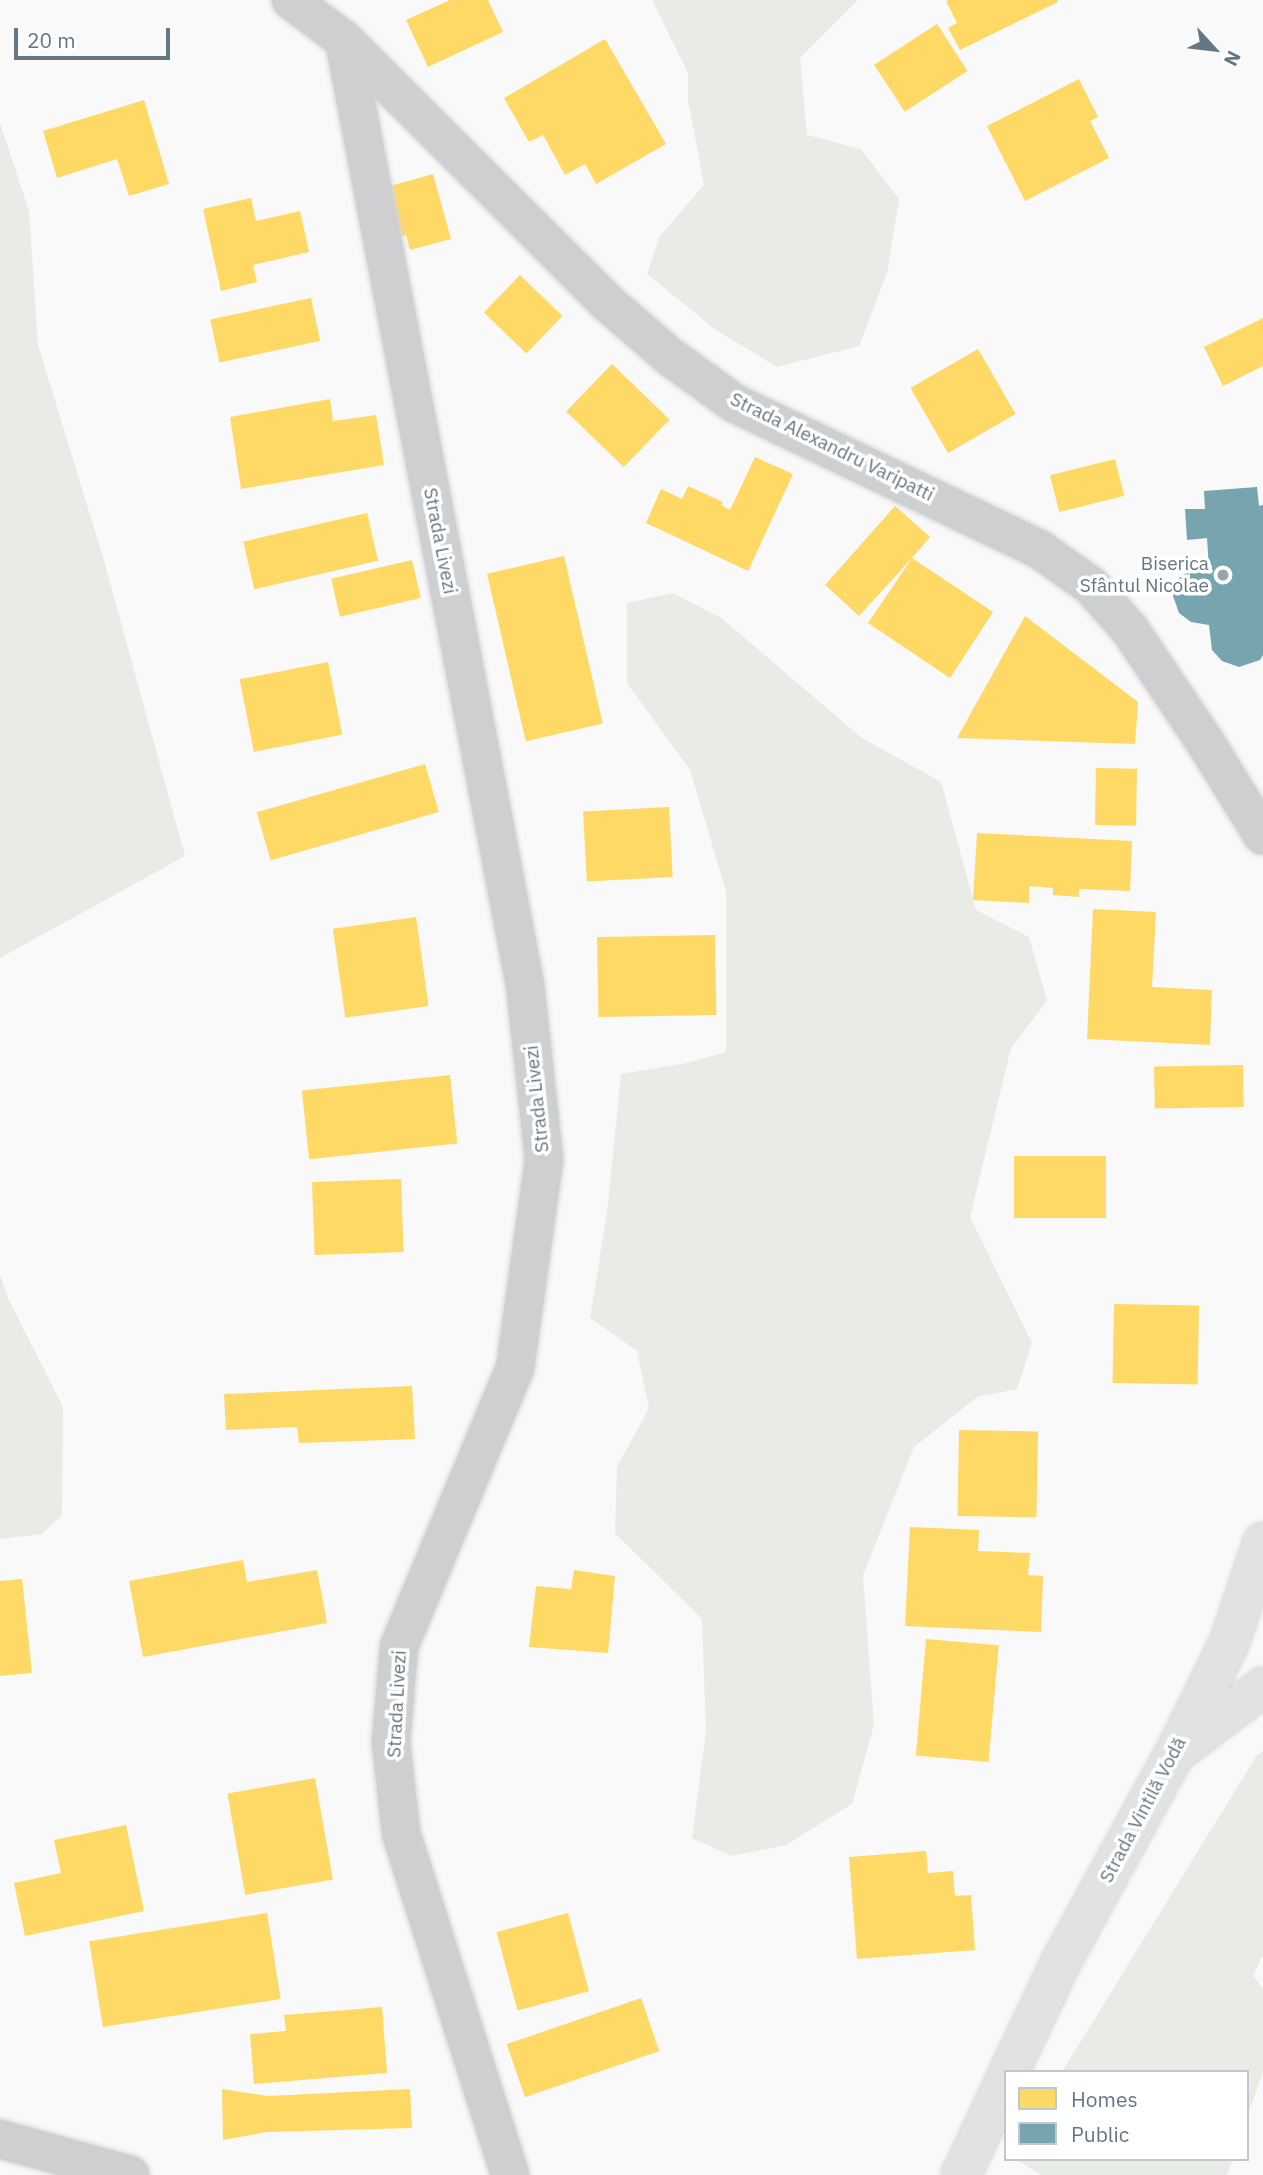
<!DOCTYPE html>
<meta charset="utf-8">
<style>
body{margin:0}
#map{position:relative;width:1263px;height:2175px;overflow:hidden;background:#f9f9f9;font-family:"IBM Plex Sans",sans-serif}
div>[style]{position:absolute}
.green>*{inset:0;background:#e8ebe6}
.homes>*{inset:0;background:#ffd966;transform-origin:0 0}
.public>*{inset:0;background:#76a5af}
.roads{filter:drop-shadow(0 0 2px #d5d6d7) drop-shadow(0 0 2px #d5d6d7)}
.minor>*{height:38px;margin:-19px;padding:0 19px;transform-origin:19px;border-radius:19px;background:#cecfd0}
.secondary>*{height:38px;margin:-19px;padding:0 19px;transform-origin:19px;border-radius:19px;background:#e1e2e2}
.dots>*{width:19px;height:19px;translate:-50% -50%;box-sizing:border-box;border:4px solid #fff;border-radius:50%}
span{translate:-50% -50%;white-space:nowrap;text-align:center;line-height:1.15;-webkit-text-stroke:7px #fff;paint-order:stroke}
.street-label{font-size:19px;color:#657683}
.poi-label{font-size:19px;color:#657683}
.right{translate:-100% -50%;text-align:right}
.legend{position:absolute;left:1004px;top:2070px;width:245px;height:91px;box-sizing:border-box;background:#fff;border:2px solid #c1c8cd;margin:0;padding:9px 12px;list-style:none;font-size:21px;color:#657683}
.legend li{display:flex;align-items:center;gap:14px;height:35px}
.legend b{width:35px;border:2px solid #c1c8cd}
.north{position:absolute;left:1179px;top:14px;width:70px;height:70px;-webkit-text-stroke:5px #fff;paint-order:stroke;rotate:117deg;font-size:19px;font-weight:700;line-height:28px;text-align:center;color:#657683}
.north::after{content:'';display:block;margin:auto;width:24px;height:32px;background:#657683;clip-path:polygon(50% 0,100% 100%,50% 72%,0 100%)}
.scale{position:absolute;left:14px;top:28px;width:156px;height:32px;box-sizing:border-box;border:4px solid #657683;border-top:0;padding-left:9px;font-size:21px;line-height:24px;white-space:nowrap;color:#657683;-webkit-text-stroke:5px #fff;paint-order:stroke}
</style>
<div id="map">
<div class="green">
<div style="clip-path:polygon(652px 0,858px 0,800px 58px,807px 135px,861px 149px,899px 199px,887px 273px,859px 346px,777px 367px,716px 330px,647px 274px,660px 236px,704px 185px,688px 100px,688px 73px)"></div>
<div style="clip-path:polygon(0 123px,29px 211px,38px 345px,103px 557px,185px 856px,0 958px)"></div>
<div style="clip-path:polygon(673px 593px,721px 618px,862px 738px,941px 782px,976px 910px,1029px 937px,1047px 1001px,1011px 1048px,970px 1217px,1032px 1343px,1017px 1389px,977px 1397px,914px 1447px,863px 1575px,874px 1725px,852px 1804px,786px 1845px,732px 1856px,692px 1838px,706px 1731px,702px 1619px,615px 1533px,617px 1467px,649px 1408px,637px 1351px,590px 1318px,607px 1213px,621px 1074px,687px 1063px,726px 1052px,726px 891px,690px 770px,627px 683px,627px 603px)"></div>
<div style="clip-path:polygon(0 1275px,8px 1298px,63px 1407px,62px 1515px,42px 1534px,0 1539px)"></div>
<div style="clip-path:polygon(1263px 1751px,1263px 1955px,1253px 1975px,1263px 1989px,1263px 2072px,1247px 2117px,1247px 2072px,1062px 2072px,1257px 1755px)"></div>
<div style="clip-path:polygon(1015px 2159px,1233px 2159px,1227px 2175px,1042px 2175px)"></div>
</div>
<div class="homes">
<div style="clip-path:polygon(450px 0,488px 0,503px 32px,428px 67px,406px 20px)"></div>
<div style="clip-path:polygon(949px 0,1057px 0,1058px 2px,960px 50px,948px 28px,957px 23px,946px 1px)"></div>
<div style="left:937px;top:24px;width:56px;height:75px;rotate:57deg"></div>
<div style="clip-path:polygon(605px 39px,666px 144px,596px 184px,585px 164px,565px 175px,543px 135px,529px 142px,504px 98px)"></div>
<div style="clip-path:polygon(1079px 79px,1098px 117px,1090px 121px,1109px 158px,1025px 201px,987px 126px)"></div>
<div style="clip-path:polygon(144px 100px,169px 184px,129px 196px,117px 159px,57px 178px,43px 131px)"></div>
<div style="clip-path:polygon(433px 174px,451px 239px,410px 250px,406px 235px,397px 238px,383px 188px)"></div>
<div style="clip-path:polygon(251px 198px,256px 221px,300px 211px,309px 252px,253px 265px,257px 282px,221px 291px,203px 209px)"></div>
<div style="left:520px;top:275px;width:59px;height:52px;rotate:44deg"></div>
<div style="left:311px;top:298px;width:44px;height:103px;rotate:78deg"></div>
<div style="clip-path:polygon(1263px 318px,1263px 366px,1223px 386px,1204px 347px)"></div>
<div style="left:978px;top:349px;width:75px;height:78px;rotate:60deg"></div>
<div style="left:612px;top:364px;width:80px;height:66px;rotate:44deg"></div>
<div style="clip-path:polygon(330px 399px,333px 421px,376px 415px,384px 465px,241px 489px,230px 417px)"></div>
<div style="clip-path:polygon(755px 457px,793px 474px,748px 571px,646px 523px,661px 489px,682px 499px,688px 486px,723px 502px,721px 505px,730px 510px)"></div>
<div style="left:1115px;top:459px;width:38px;height:67px;rotate:76deg"></div>
<div style="clip-path:polygon(895px 506px,930px 537px,912px 558px,993px 612px,950px 678px,868px 623px,912px 558px,859px 616px,825px 585px)"></div>
<div style="left:367px;top:513px;width:49px;height:127px;rotate:77deg"></div>
<div style="left:564px;top:556px;width:172px;height:79px;rotate:77deg"></div>
<div style="left:412px;top:560px;width:39px;height:83px;rotate:77deg"></div>
<div style="clip-path:polygon(1025px 616px,1138px 702px,1135px 744px,957px 738px)"></div>
<div style="left:328px;top:662px;width:74px;height:90px;rotate:79deg"></div>
<div style="left:425px;top:764px;width:50px;height:175px;rotate:74deg"></div>
<div style="left:1096px;top:768px;width:41px;height:57px;rotate:1deg"></div>
<div style="left:669px;top:807px;width:70px;height:86px;rotate:87deg"></div>
<div style="clip-path:polygon(977px 833px,1132px 841px,1130px 891px,1079px 889px,1079px 897px,1053px 895px,1053px 888px,1029px 886px,1029px 903px,973px 900px)"></div>
<div style="clip-path:polygon(1093px 909px,1156px 912px,1152px 987px,1212px 990px,1210px 1045px,1087px 1039px)"></div>
<div style="left:416px;top:917px;width:90px;height:84px;rotate:82deg"></div>
<div style="left:715px;top:935px;width:80px;height:118px;rotate:89deg"></div>
<div style="left:1243px;top:1065px;width:42px;height:89px;rotate:89deg"></div>
<div style="left:450px;top:1075px;width:69px;height:149px;rotate:84deg"></div>
<div style="left:1106px;top:1156px;width:62px;height:92px;rotate:90deg"></div>
<div style="left:401px;top:1179px;width:73px;height:89px;rotate:88deg"></div>
<div style="left:1114px;top:1304px;width:85px;height:79px;rotate:1deg"></div>
<div style="clip-path:polygon(412px 1386px,415px 1439px,299px 1443px,297px 1427px,226px 1430px,224px 1394px)"></div>
<div style="left:959px;top:1430px;width:79px;height:86px;rotate:1deg"></div>
<div style="clip-path:polygon(910px 1527px,979px 1530px,978px 1551px,1030px 1553px,1028px 1575px,1043px 1576px,1041px 1632px,905px 1626px)"></div>
<div style="clip-path:polygon(243px 1560px,247px 1582px,317px 1570px,327px 1623px,143px 1657px,129px 1581px)"></div>
<div style="clip-path:polygon(574px 1570px,615px 1576px,608px 1653px,529px 1647px,536px 1586px,571px 1589px)"></div>
<div style="clip-path:polygon(22px 1579px,32px 1673px,0 1676px,0 1581px)"></div>
<div style="left:926px;top:1639px;width:73px;height:117px;rotate:5deg"></div>
<div style="left:315px;top:1778px;width:103px;height:89px;rotate:80deg"></div>
<div style="clip-path:polygon(126px 1825px,144px 1911px,25px 1936px,14px 1883px,61px 1873px,54px 1840px)"></div>
<div style="clip-path:polygon(926px 1851px,928px 1873px,953px 1871px,955px 1896px,971px 1895px,975px 1950px,857px 1959px,849px 1857px)"></div>
<div style="left:267px;top:1913px;width:87px;height:180px;rotate:81deg"></div>
<div style="left:568px;top:1913px;width:81px;height:74px;rotate:75deg"></div>
<div style="left:641px;top:1998px;width:56px;height:142px;rotate:71deg"></div>
<div style="clip-path:polygon(382px 2007px,387px 2073px,254px 2084px,250px 2034px,286px 2031px,284px 2015px)"></div>
<div style="clip-path:polygon(222px 2089px,268px 2096px,410px 2089px,412px 2128px,267px 2132px,223px 2140px)"></div>
</div>
<div class="public">
<div style="clip-path:polygon(1257px 487px,1259px 506px,1263px 505px,1263px 655px,1260px 660px,1239px 667px,1222px 661px,1212px 650px,1209px 625px,1191px 622px,1179px 613px,1173px 596px,1177px 580px,1189px 570px,1209px 569px,1207px 538px,1187px 540px,1185px 509px,1205px 509px,1204px 491px)"></div>
</div>
<div class="roads">
<div class="minor">
<div style="left:291px;top:0;width:66px;rotate:37deg"></div>
<div style="left:344px;top:40px;width:374px;rotate:44.9deg"></div>
<div style="left:609px;top:304px;width:79px;rotate:40.9deg"></div>
<div style="left:669px;top:356px;width:80px;rotate:35.9deg"></div>
<div style="left:734px;top:403px;width:338px;rotate:25.6deg"></div>
<div style="left:1039px;top:549px;width:64px;rotate:35.4deg"></div>
<div style="left:1091px;top:586px;width:59px;rotate:48.4deg"></div>
<div style="left:1130px;top:630px;width:135px;rotate:56.2deg"></div>
<div style="left:1205px;top:742px;width:110px;rotate:58.3deg"></div>
<div style="left:344px;top:40px;width:961px;rotate:79.15deg"></div>
<div style="left:525px;top:984px;width:177px;rotate:83.8deg"></div>
<div style="left:544px;top:1160px;width:210px;rotate:97.9deg"></div>
<div style="left:515px;top:1368px;width:302px;rotate:112.6deg"></div>
<div style="left:399px;top:1647px;width:95px;rotate:94.8deg"></div>
<div style="left:391px;top:1742px;width:92px;rotate:83.7deg"></div>
<div style="left:401px;top:1833px;width:359px;rotate:72.3deg"></div>
<div style="left:0;top:2139px;width:135px;rotate:15.5deg"></div>
</div>
<div class="secondary">
<div style="left:1181px;top:1749px;width:103px;rotate:-37.1deg"></div>
<div style="left:1009px;top:2072px;width:124px;rotate:-64.7deg"></div>
<div style="left:1062px;top:1960px;width:234px;rotate:-61.4deg"></div>
<div style="left:1174px;top:1755px;width:127px;rotate:-63.8deg"></div>
<div style="left:1230px;top:1641px;width:104px;rotate:-71.6deg"></div>
<div style="left:961px;top:2175px;width:106px;rotate:-64.9deg"></div>
</div>
</div>
<div class="dots">
<div style="left:1223px;top:575px;background:#99a4ac"></div>
</div>
<div class="street-label">
<span style="left:832px;top:447px;rotate:26deg">Strada Alexandru Varipatti</span>
<span style="left:440px;top:541px;rotate:79deg">Strada Livezi</span>
<span style="left:537px;top:1099px;rotate:-96deg">Strada Livezi</span>
<span style="left:397px;top:1704px;rotate:-87deg">Strada Livezi</span>
<span style="left:1143px;top:1810px;rotate:-62deg">Strada Vintilă Vodă</span>
</div>
<div class="poi-label">
<span class="right" style="left:1209px;top:575px">Biserica<br>Sfântul Nicolae</span>
</div>
<ul class="legend">
<li><b style="height:19px;background:#ffd966"></b>Homes</li>
<li><b style="height:19px;background:#76a5af"></b>Public</li>
</ul>
<div class="north">N</div>
<div class="scale">20 m</div>
</div>
